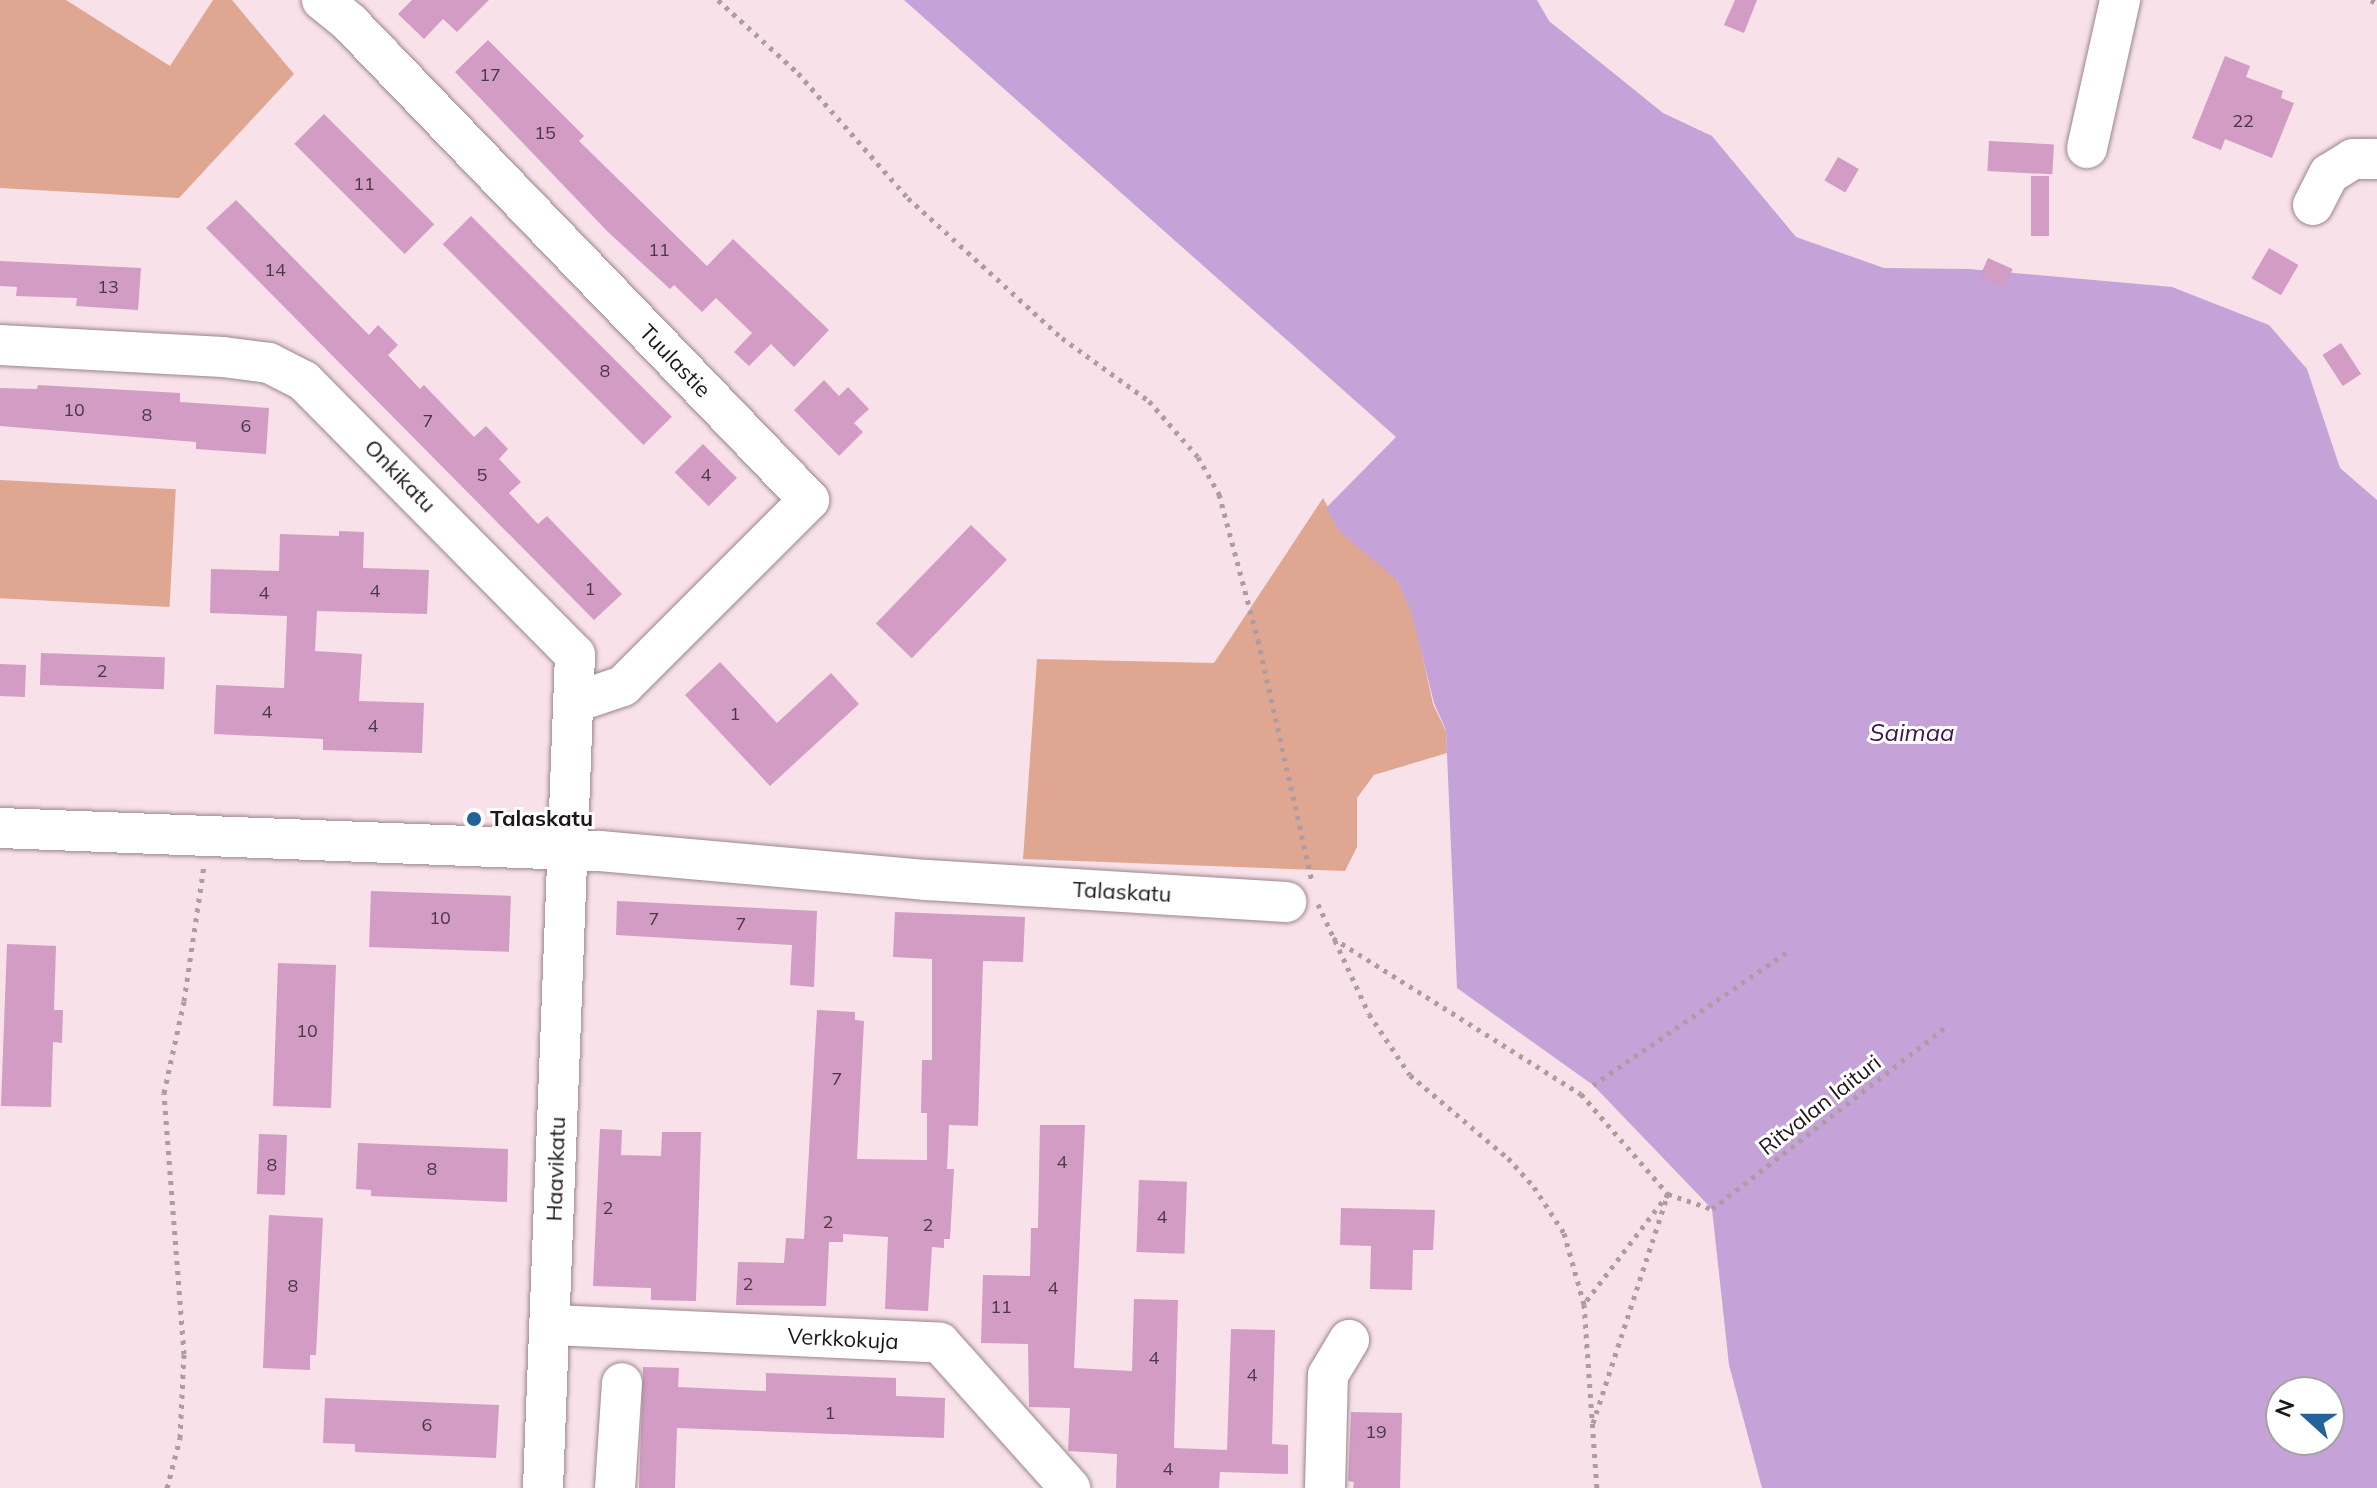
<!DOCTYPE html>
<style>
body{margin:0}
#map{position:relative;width:2377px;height:1488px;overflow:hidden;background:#f8e1e8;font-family:Mulish,sans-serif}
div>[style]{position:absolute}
.green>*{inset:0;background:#dfa792;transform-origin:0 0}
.water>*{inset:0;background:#c5a2d7}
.building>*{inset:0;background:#d29cc4;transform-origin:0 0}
.path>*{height:5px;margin-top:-2.5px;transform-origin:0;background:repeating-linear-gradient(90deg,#ad9ca1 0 4px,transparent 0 10px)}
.roads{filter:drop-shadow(0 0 2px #9b868c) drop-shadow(0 0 2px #9b868c)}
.minor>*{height:40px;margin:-20px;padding:0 20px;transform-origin:20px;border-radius:20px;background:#fff}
.dots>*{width:22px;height:22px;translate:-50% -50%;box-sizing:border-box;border:4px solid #fff;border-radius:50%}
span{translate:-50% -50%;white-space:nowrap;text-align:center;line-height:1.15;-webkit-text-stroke:6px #fff;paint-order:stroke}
.number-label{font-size:18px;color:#4b3844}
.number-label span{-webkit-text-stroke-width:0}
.street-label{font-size:22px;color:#1e1719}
.poi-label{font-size:22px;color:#1e1719;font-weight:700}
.left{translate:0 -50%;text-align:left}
.water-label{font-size:24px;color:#3f1352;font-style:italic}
.north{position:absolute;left:2265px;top:1376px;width:80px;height:80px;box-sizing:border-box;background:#fff;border:2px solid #a5a2a3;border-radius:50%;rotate:291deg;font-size:22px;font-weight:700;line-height:32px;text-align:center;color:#1e1719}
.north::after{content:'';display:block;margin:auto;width:28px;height:36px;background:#24639a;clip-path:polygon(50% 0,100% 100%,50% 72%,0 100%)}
</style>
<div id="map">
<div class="green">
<div style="clip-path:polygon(0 0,66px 0,170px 66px,213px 0,232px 0,294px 74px,179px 198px,0 188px)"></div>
<div style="left:0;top:480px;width:176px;height:118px;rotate:3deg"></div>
<div style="clip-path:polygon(1323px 498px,1341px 532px,1396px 578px,1413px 613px,1433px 704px,1446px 731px,1447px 753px,1374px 775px,1357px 798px,1357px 847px,1345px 871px,1023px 859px,1037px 659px,1214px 663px)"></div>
</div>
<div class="water">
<div style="clip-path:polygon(evenodd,904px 0,1537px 0,1549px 21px,1663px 113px,1712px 136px,1796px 237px,1884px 268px,1969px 269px,2172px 287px,2269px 325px,2307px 369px,2340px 468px,2377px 500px,2377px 1488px,1762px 1488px,1729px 1365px,1712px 1209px,1593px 1085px,1457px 988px,1446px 730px,1434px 703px,1411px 611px,1397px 580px,1340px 532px,1326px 508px,1396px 437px,904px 0,2281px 1392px,2329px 1392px,2329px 1440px,2281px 1440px,2281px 1392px)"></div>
</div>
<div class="building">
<div style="clip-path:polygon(412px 0,489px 0,457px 32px,443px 19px,424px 39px,398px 14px)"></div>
<div style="clip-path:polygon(1735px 0,1757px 0,1744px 33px,1724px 25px)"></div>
<div style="clip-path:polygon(488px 40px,584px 136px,579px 141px,707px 266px,733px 239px,829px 330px,794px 367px,771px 344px,749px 366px,734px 352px,752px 333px,716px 298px,702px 312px,674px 285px,670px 289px,608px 232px,455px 72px)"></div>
<div style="clip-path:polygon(2225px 56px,2250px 66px,2246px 77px,2283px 91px,2281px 98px,2294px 103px,2272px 158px,2225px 139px,2221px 150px,2192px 138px)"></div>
<div style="left:324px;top:114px;width:156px;height:42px;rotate:45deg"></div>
<div style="left:1989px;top:141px;width:65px;height:30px;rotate:3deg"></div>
<div style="left:1838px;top:157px;width:24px;height:27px;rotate:30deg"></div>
<div style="left:2031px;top:176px;width:18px;height:60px"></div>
<div style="clip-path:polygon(236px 200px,369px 335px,378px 325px,398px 345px,388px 355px,420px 389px,424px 385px,474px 437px,486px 426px,508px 449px,499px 459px,521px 482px,509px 493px,538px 524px,547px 516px,622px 594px,594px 620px,206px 228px)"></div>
<div style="left:471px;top:216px;width:284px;height:40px;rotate:45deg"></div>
<div style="left:2269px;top:248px;width:34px;height:35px;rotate:30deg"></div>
<div style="left:1988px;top:258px;width:27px;height:20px;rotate:24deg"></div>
<div style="clip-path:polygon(0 261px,141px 268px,138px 310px,76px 306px,77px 298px,16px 296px,17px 287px,0 286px)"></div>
<div style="left:2341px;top:343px;width:37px;height:22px;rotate:57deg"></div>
<div style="clip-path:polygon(824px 380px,839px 396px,848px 387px,869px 409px,854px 423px,863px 432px,839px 456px,794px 410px)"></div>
<div style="clip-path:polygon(38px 385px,180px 393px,180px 402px,269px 408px,266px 454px,196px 449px,196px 442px,0 426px,0 388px,37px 389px)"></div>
<div style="left:703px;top:444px;width:48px;height:40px;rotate:45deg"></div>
<div style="left:971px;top:525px;width:50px;height:137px;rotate:44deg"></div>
<div style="clip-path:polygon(339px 531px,364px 532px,363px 568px,429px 570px,427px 614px,317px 611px,315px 651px,362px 654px,359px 701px,424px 703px,422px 753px,323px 750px,323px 739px,214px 734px,216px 685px,284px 688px,287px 616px,210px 613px,211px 569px,279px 571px,280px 534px,339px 536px)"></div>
<div style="left:41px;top:653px;width:124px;height:32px;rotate:2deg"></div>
<div style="clip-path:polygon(720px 662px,777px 723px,831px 673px,859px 704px,770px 786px,685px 695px)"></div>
<div style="left:0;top:664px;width:26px;height:32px;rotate:2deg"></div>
<div style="left:371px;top:891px;width:140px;height:56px;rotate:2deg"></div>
<div style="clip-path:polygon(617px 901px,817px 911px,814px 987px,790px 985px,792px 945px,616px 935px)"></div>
<div style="clip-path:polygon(895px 912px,1025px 917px,1023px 962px,983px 961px,978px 1126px,949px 1125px,947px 1169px,954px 1169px,950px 1239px,944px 1239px,944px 1248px,932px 1247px,928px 1311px,885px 1309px,888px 1237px,843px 1234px,843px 1242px,829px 1242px,826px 1306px,736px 1305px,738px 1262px,784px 1263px,786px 1238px,804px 1239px,817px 1010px,855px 1012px,855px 1020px,864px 1021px,857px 1159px,927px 1160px,927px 1113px,921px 1113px,922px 1060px,932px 1060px,932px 959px,893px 957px)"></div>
<div style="clip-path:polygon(7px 944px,56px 946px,54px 1010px,63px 1010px,62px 1043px,53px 1042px,51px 1107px,1px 1106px)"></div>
<div style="left:278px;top:963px;width:58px;height:143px;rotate:2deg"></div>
<div style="clip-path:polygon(1040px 1125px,1085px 1125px,1074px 1368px,1132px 1371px,1134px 1299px,1178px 1300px,1174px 1448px,1227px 1450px,1231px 1329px,1275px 1330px,1272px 1444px,1288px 1445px,1288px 1474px,1220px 1472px,1219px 1488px,1116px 1488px,1117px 1454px,1068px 1451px,1070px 1408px,1029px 1407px,1028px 1344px,981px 1343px,983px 1275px,1030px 1276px,1031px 1228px,1038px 1228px)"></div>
<div style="clip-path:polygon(600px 1129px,622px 1130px,621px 1155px,661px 1156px,662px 1132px,701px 1132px,696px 1301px,651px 1300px,651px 1288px,593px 1286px)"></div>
<div style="left:259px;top:1134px;width:28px;height:60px;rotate:2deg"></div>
<div style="clip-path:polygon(358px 1143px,508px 1149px,507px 1202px,371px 1196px,371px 1190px,356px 1189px)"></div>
<div style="left:1139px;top:1180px;width:48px;height:72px;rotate:2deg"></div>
<div style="clip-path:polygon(1341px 1208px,1435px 1210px,1433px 1250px,1413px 1250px,1412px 1290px,1370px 1289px,1371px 1246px,1340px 1245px)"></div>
<div style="clip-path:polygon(269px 1215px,323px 1218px,316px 1355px,310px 1355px,310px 1370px,263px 1368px)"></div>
<div style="clip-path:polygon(643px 1367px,679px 1368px,678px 1387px,766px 1391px,766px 1373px,896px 1378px,896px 1396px,945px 1398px,944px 1438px,677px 1428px,675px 1488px,639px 1488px)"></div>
<div style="clip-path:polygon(325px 1398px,499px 1405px,496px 1458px,355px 1452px,355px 1444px,323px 1443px)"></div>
<div style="clip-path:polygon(1351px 1412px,1402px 1413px,1400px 1488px,1353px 1488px,1354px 1482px,1348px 1481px)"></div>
</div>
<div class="path">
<div style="left:718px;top:0;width:108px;rotate:42.4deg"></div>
<div style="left:798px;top:73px;width:167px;rotate:48.7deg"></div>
<div style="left:908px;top:198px;width:208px;rotate:42.3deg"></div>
<div style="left:1062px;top:338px;width:107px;rotate:35.9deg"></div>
<div style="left:1149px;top:401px;width:74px;rotate:48.8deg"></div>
<div style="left:1198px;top:457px;width:43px;rotate:60.4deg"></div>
<div style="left:1219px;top:494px;width:151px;rotate:75deg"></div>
<div style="left:1258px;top:640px;width:248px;rotate:77.4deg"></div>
<div style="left:2371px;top:0;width:7px;rotate:34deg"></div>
<div style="left:1318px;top:904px;width:121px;rotate:65.1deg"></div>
<div style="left:1369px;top:1014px;width:73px;rotate:56.1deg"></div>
<div style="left:1410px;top:1075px;width:128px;rotate:40.3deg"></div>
<div style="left:1508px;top:1158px;width:39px;rotate:48deg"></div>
<div style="left:1534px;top:1187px;width:55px;rotate:56.9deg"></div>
<div style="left:1564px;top:1233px;width:74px;rotate:74.3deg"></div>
<div style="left:1584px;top:1304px;width:184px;rotate:86deg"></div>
<div style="left:1333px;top:938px;width:293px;rotate:32.2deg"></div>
<div style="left:1581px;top:1094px;width:133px;rotate:49deg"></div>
<div style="left:1668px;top:1194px;width:138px;rotate:127.4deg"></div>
<div style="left:1593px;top:1085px;width:234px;rotate:-34.4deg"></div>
<div style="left:1593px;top:1423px;width:241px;rotate:-71.9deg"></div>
<div style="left:1668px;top:1194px;width:46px;rotate:18.8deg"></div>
<div style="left:1712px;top:1209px;width:299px;rotate:-37.9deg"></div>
<div style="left:167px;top:1488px;width:52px;rotate:-75.4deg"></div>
<div style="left:180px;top:1438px;width:84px;rotate:-87.3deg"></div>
<div style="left:184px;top:1354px;width:262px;rotate:-94.4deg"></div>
<div style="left:164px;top:1093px;width:94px;rotate:-77.7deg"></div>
<div style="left:184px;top:1001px;width:137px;rotate:-81.6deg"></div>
</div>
<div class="roads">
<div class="minor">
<div style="left:322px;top:0;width:36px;rotate:39deg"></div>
<div style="left:350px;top:23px;width:662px;rotate:46.1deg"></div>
<div style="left:809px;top:500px;width:263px;rotate:135deg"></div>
<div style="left:623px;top:686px;width:50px;rotate:161.2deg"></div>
<div style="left:2087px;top:148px;width:152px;rotate:-77.4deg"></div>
<div style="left:2313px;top:205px;width:35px;rotate:-63deg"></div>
<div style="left:2329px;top:174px;width:28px;rotate:-32deg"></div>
<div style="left:2353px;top:159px;width:24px"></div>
<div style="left:0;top:345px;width:223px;rotate:3.1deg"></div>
<div style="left:223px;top:357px;width:46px;rotate:7.4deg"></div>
<div style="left:269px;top:363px;width:39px;rotate:27deg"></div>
<div style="left:304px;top:381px;width:385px;rotate:45.3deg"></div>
<div style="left:575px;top:655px;width:834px;rotate:92.2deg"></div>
<div style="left:0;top:828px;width:600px;rotate:2.2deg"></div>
<div style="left:600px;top:851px;width:328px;rotate:5.1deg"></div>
<div style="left:927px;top:880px;width:360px;rotate:3.5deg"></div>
<div style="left:551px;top:1325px;width:389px;rotate:2.6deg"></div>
<div style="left:940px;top:1343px;width:195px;rotate:48.1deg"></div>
<div style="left:615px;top:1488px;width:105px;rotate:-86.2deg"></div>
<div style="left:1325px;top:1488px;width:113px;rotate:-88.5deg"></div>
<div style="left:1328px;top:1375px;width:41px;rotate:-59deg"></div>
</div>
</div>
<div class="dots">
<div style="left:474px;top:819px;background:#24639a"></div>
</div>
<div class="number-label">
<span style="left:490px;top:75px">17</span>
<span style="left:2243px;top:121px">22</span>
<span style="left:545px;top:133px">15</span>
<span style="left:364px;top:184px">11</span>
<span style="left:659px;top:250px">11</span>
<span style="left:275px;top:270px">14</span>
<span style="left:108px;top:287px">13</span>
<span style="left:605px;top:371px">8</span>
<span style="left:74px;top:410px">10</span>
<span style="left:147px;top:415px">8</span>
<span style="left:428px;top:421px">7</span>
<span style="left:246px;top:426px">6</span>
<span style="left:482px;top:475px">5</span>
<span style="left:706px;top:475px">4</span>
<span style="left:590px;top:589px">1</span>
<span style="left:375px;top:591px">4</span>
<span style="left:264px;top:593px">4</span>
<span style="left:102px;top:671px">2</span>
<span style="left:267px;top:712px">4</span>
<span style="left:735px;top:714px">1</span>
<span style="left:373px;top:726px">4</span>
<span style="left:440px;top:918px">10</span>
<span style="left:654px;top:919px">7</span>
<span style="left:741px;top:924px">7</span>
<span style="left:307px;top:1031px">10</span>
<span style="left:837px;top:1079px">7</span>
<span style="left:1062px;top:1162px">4</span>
<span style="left:272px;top:1165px">8</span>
<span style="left:432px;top:1169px">8</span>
<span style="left:608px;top:1208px">2</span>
<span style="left:1162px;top:1217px">4</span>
<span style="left:828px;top:1222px">2</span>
<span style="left:928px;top:1225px">2</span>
<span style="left:748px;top:1284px">2</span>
<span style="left:293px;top:1286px">8</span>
<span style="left:1053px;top:1288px">4</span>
<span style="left:1001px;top:1307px">11</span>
<span style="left:1154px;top:1358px">4</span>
<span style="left:1252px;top:1375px">4</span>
<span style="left:830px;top:1413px">1</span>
<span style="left:427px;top:1425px">6</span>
<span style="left:1376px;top:1432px">19</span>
<span style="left:1168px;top:1469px">4</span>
</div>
<div class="street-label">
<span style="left:675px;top:361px;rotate:46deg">Tuulastie</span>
<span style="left:400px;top:476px;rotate:46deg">Onkikatu</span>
<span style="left:1122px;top:892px;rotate:3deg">Talaskatu</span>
<span style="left:1820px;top:1105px;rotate:-38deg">Ritvalan laituri</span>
<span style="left:556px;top:1169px;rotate:-88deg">Haavikatu</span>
<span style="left:843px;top:1339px;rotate:3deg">Verkkokuja</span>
</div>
<div class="poi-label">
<span class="left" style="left:490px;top:819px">Talaskatu</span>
</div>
<div class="water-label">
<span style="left:1912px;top:733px">Saimaa</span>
</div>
<div class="north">N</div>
</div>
